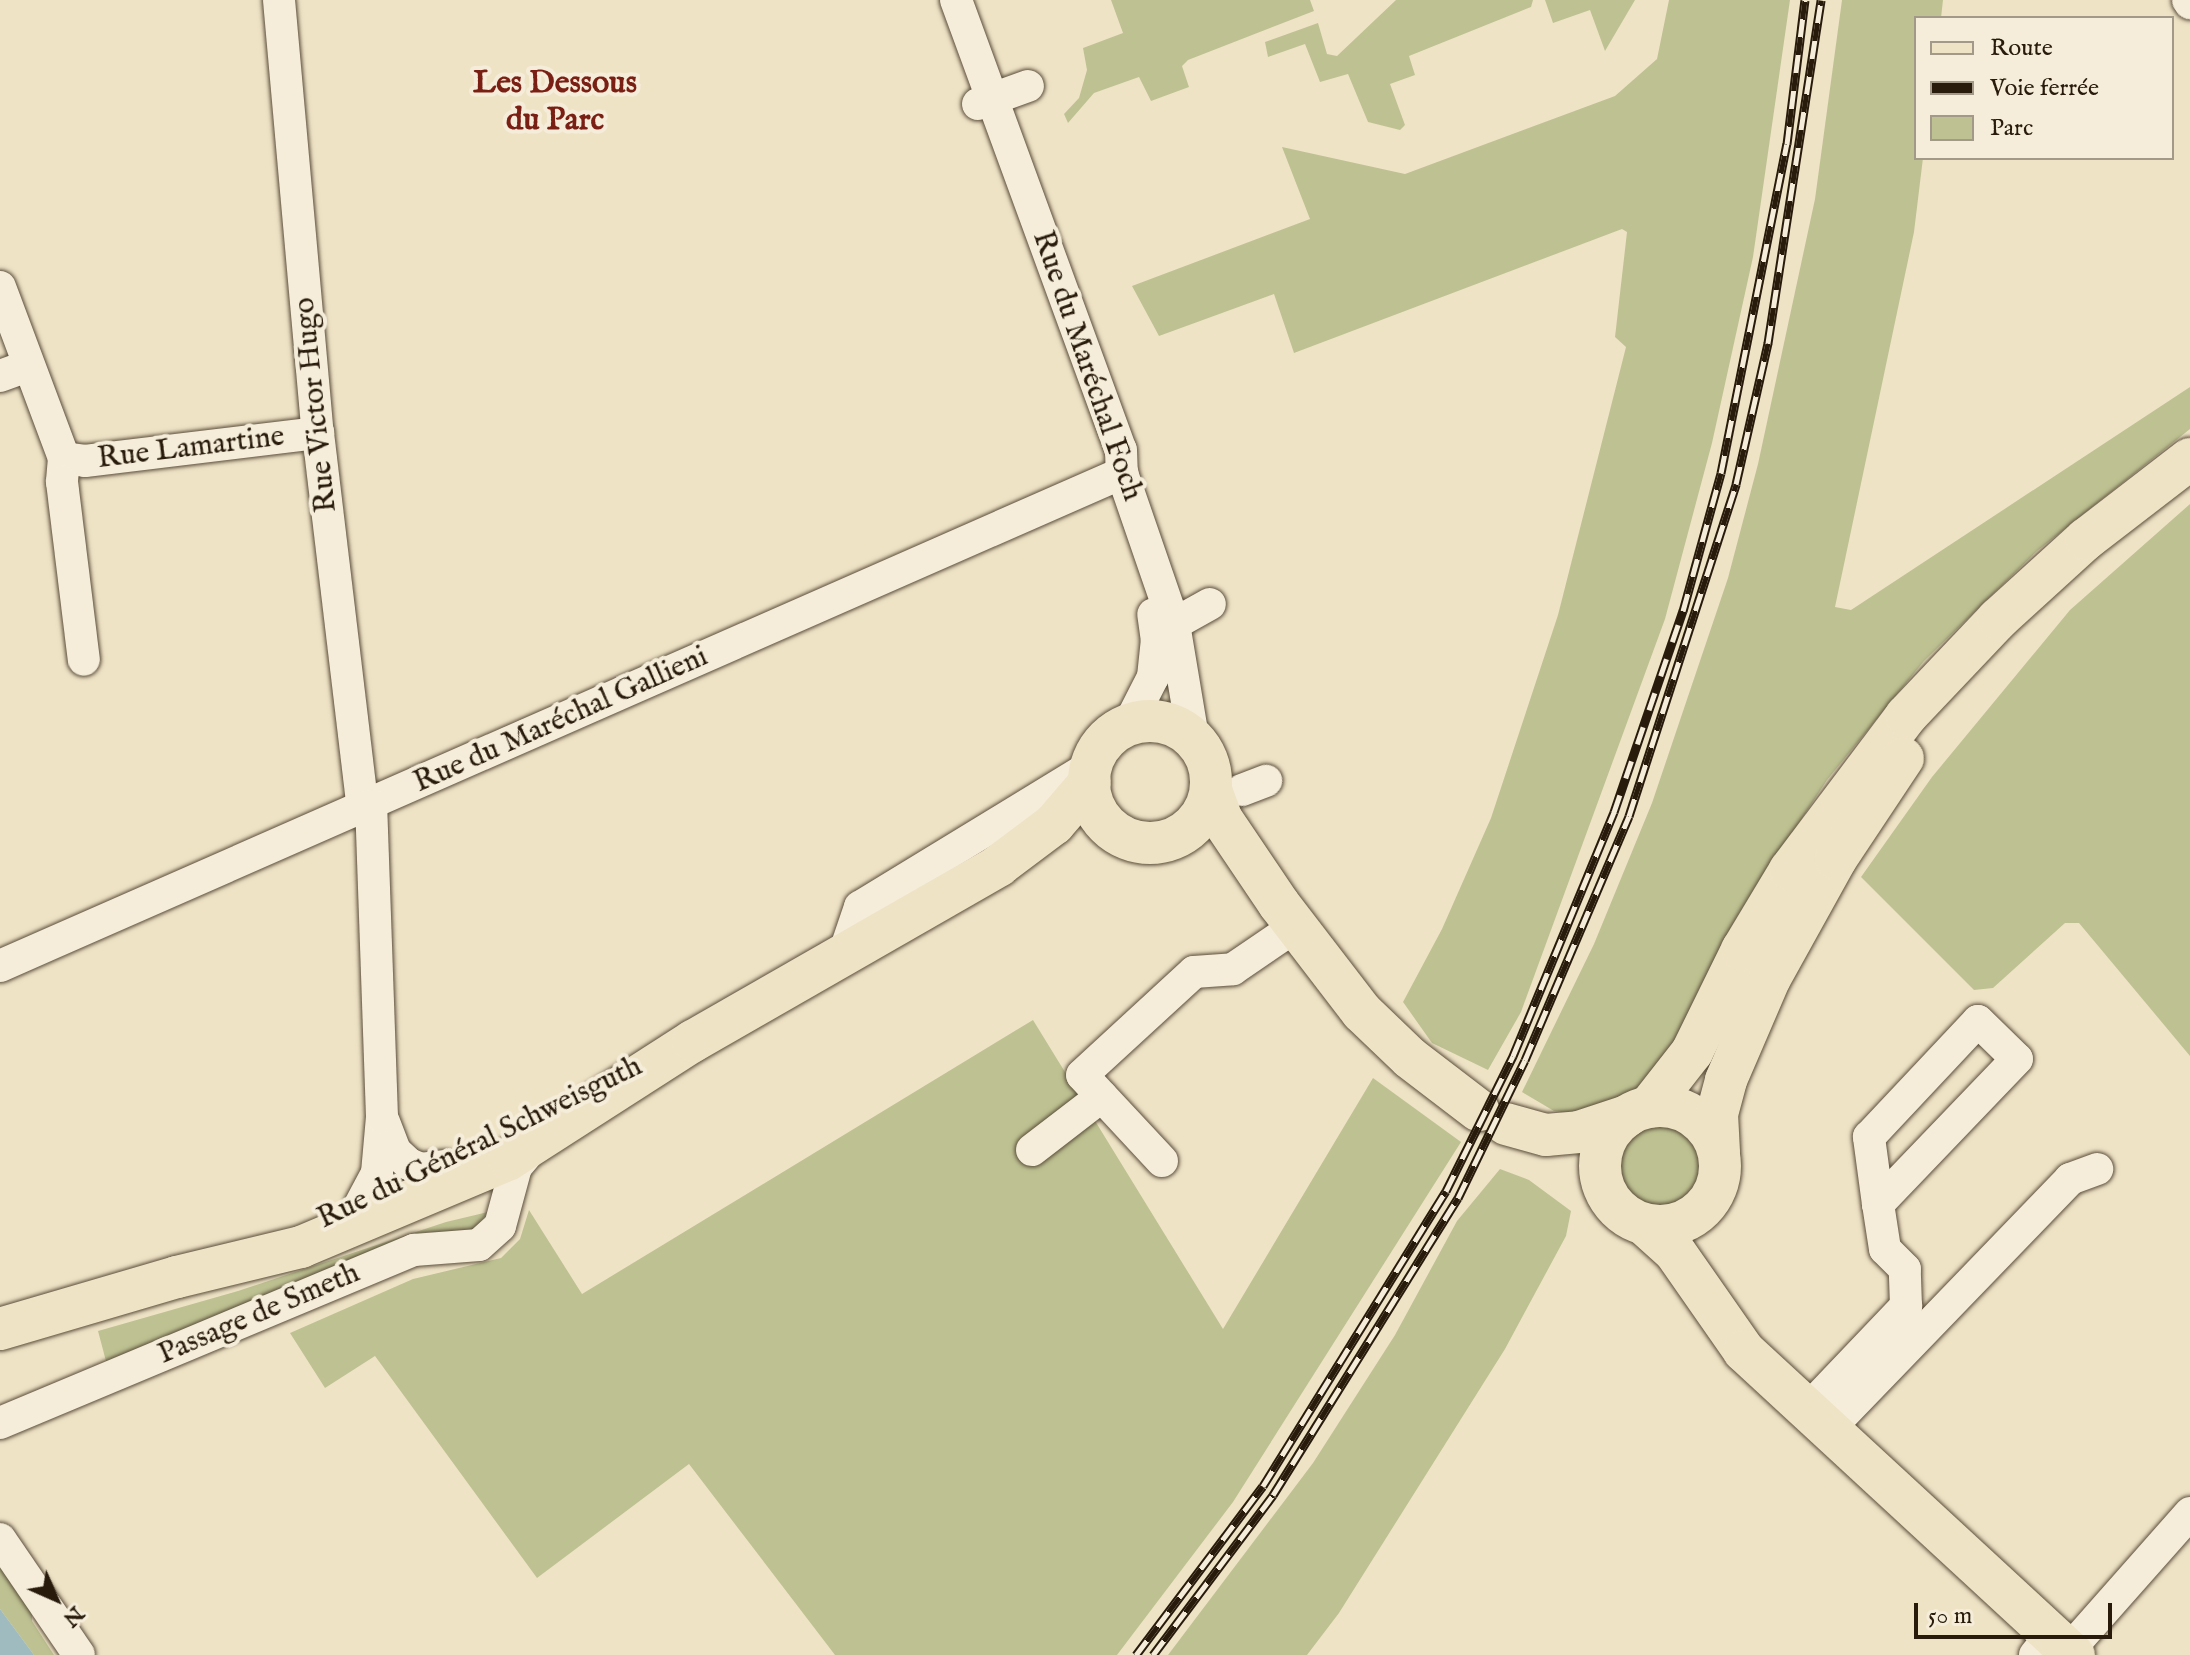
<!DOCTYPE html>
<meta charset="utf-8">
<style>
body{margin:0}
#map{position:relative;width:2190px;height:1655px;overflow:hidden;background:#efe3c6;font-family:"IM FELL English",serif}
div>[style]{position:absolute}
.green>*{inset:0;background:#bec292}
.round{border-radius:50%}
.water>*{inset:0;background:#9fbbbf}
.roads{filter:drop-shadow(0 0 2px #5a4d3a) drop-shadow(0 0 2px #5a4d3a)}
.minor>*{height:32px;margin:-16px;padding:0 16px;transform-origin:16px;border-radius:16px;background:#f5edda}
.major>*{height:42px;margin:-21px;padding:0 21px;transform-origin:21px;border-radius:21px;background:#efe3c6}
.major>.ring{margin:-21px;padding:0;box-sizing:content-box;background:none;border:42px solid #efe3c6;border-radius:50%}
.rail>*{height:9px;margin-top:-4.5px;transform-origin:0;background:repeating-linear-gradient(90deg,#f5edda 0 18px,#281b0c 0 36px);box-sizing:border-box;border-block:2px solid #281b0c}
span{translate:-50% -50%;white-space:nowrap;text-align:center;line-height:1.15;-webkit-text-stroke:8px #f5edda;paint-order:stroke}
.street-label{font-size:30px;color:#281b0c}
.neighbourhood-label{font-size:32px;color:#7a1f14;font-weight:700}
.legend{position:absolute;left:1914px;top:16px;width:260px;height:144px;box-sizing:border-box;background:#f5edda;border:2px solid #a39988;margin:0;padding:10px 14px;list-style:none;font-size:24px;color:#281b0c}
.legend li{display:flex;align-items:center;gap:16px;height:40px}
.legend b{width:40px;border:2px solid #a39988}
.north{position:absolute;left:16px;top:1559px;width:80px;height:80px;-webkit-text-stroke:6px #f5edda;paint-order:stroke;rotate:135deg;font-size:22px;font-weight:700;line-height:32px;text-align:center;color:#281b0c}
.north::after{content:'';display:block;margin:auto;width:28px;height:36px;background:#281b0c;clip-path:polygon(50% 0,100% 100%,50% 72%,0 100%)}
.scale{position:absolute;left:1914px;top:1603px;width:198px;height:36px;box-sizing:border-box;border:4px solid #281b0c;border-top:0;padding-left:10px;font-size:24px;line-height:28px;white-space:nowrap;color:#281b0c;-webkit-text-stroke:6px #f5edda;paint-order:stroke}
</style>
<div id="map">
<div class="green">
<div style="clip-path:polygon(1111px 0,1310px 0,1314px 11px,1188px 60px,1182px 66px,1189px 87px,1151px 101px,1139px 77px,1094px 93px,1068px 123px,1064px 114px,1079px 98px,1087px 70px,1083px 48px,1123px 33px)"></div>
<div style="clip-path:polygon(1396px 0,1533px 0,1531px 7px,1409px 56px,1415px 75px,1390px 84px,1405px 125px,1400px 130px,1368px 122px,1348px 74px,1320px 82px,1305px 44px,1268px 57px,1265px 42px,1318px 23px,1327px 54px,1337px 56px)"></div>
<div style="clip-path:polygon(1545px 0,1635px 0,1605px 51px,1590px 10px,1553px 23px)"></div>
<div style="clip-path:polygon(1669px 0,1790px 0,1753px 257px,1712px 443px,1665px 619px,1521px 1012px,1488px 1070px,1432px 1043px,1403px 1002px,1442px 929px,1491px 818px,1558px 615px,1626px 347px,1615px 337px,1627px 232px,1622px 229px,1294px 353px,1274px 294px,1159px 336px,1132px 286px,1310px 219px,1282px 147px,1405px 174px,1615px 96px,1657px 59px)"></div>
<div style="clip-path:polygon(1842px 0,1943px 0,1941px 18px,1916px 18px,1916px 158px,1923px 158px,1914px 232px,1835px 607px,1851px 610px,2190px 387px,2190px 429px,2037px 551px,1924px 661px,1827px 780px,1738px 916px,1680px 1040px,1633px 1096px,1576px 1114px,1554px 1111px,1522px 1092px,1594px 944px,1652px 803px,1728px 578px,1758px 464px,1815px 199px)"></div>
<div style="clip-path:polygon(2190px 504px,2190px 1056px,2079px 923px,2065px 923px,1993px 988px,1974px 990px,1861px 877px,1932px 777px,2070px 610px)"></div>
<div style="clip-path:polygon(1033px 1020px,1223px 1329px,1373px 1078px,1461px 1142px,1233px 1502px,1117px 1655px,835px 1655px,689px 1464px,537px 1578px,375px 1356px,325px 1388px,290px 1333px,413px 1279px,501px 1258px,520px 1239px,529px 1210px,582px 1294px)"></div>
<div class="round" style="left:1620px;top:1125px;width:82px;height:82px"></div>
<div style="clip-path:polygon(1500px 1169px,1529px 1180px,1571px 1211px,1566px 1236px,1505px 1349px,1339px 1613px,1307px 1655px,1168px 1655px,1313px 1463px,1395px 1335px,1457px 1221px)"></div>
<div style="clip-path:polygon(488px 1212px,474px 1230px,417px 1233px,107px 1365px,98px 1331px,238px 1291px,446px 1222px)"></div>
<div style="clip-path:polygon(0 1559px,32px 1606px,32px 1621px,54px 1655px,34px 1655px,0 1609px)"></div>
</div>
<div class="water">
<div style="clip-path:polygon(0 1609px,34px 1655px,0 1655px)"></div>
</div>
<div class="roads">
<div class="minor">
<div style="left:279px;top:0;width:435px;rotate:84.9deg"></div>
<div style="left:318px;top:433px;width:378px;rotate:83.2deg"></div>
<div style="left:956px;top:0;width:479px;rotate:69.9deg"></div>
<div style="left:1121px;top:450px;width:23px;rotate:88deg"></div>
<div style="left:1122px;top:473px;width:160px;rotate:71deg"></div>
<div style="left:1174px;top:624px;width:116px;rotate:80.5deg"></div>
<div style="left:2188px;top:0;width:4px;rotate:56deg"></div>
<div style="left:978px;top:104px;width:53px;rotate:-19.8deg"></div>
<div style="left:0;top:287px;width:183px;rotate:69.5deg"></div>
<div style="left:64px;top:458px;width:21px;rotate:8deg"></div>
<div style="left:85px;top:461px;width:235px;rotate:-6.9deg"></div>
<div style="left:0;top:376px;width:30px;rotate:-20deg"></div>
<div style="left:64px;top:458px;width:24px;rotate:95deg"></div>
<div style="left:62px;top:482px;width:179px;rotate:83deg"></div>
<div style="left:1174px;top:624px;width:41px;rotate:-29.1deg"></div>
<div style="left:1128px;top:726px;width:55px;rotate:-63deg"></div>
<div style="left:1153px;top:677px;width:36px;rotate:-84deg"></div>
<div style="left:1157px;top:641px;width:27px;rotate:-98deg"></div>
<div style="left:1242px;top:790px;width:26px;rotate:-21deg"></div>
<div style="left:844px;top:954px;width:50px;rotate:-71.2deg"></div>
<div style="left:860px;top:907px;width:265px;rotate:-31.4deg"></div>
<div style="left:0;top:966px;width:1226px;rotate:-23.72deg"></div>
<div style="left:384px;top:1122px;width:31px;rotate:69deg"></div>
<div style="left:395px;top:1151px;width:19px;rotate:43deg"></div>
<div style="left:409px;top:1164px;width:13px;rotate:23deg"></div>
<div style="left:421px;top:1169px;width:25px;rotate:-7deg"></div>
<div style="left:1032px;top:1150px;width:88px;rotate:-37.6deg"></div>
<div style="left:1162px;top:1161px;width:117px;rotate:-132.9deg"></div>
<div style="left:1082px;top:1075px;width:152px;rotate:-42.6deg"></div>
<div style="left:1194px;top:972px;width:39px;rotate:-4deg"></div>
<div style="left:1233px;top:969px;width:76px;rotate:-34.3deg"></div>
<div style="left:360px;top:1205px;width:36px;rotate:-62deg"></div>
<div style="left:377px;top:1173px;width:56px;rotate:-84.9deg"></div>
<div style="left:382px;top:1117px;width:312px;rotate:-92deg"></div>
<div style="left:1807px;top:1410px;width:144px;rotate:-46.4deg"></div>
<div style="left:1906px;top:1306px;width:37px;rotate:-92deg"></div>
<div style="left:1905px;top:1269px;width:28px;rotate:-135deg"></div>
<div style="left:1885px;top:1249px;width:46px;rotate:-98.8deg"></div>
<div style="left:1878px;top:1204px;width:68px;rotate:-97.7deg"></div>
<div style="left:1869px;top:1137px;width:159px;rotate:-46.8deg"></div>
<div style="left:1978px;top:1021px;width:54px;rotate:44.3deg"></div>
<div style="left:2017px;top:1059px;width:201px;rotate:133.8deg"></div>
<div style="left:0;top:1423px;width:449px;rotate:-22.7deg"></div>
<div style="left:414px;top:1250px;width:65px;rotate:-4.4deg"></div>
<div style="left:479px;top:1245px;width:28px;rotate:-42deg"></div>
<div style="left:500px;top:1226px;width:61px;rotate:-74.8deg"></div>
<div style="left:516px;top:1167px;width:25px;rotate:-50deg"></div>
<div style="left:1828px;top:1430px;width:349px;rotate:-46deg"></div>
<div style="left:2070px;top:1179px;width:29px;rotate:-20deg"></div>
<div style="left:0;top:1539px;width:140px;rotate:55.7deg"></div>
<div style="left:2069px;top:1650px;width:183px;rotate:-48.5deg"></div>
<div style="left:2035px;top:1655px;width:26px;rotate:-51deg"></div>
</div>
<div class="major">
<div class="ring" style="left:1089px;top:721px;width:80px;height:80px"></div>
<div style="left:1211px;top:790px;width:30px;rotate:70deg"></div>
<div style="left:1221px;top:818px;width:104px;rotate:56deg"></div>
<div style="left:1279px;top:904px;width:136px;rotate:52.5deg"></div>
<div style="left:1362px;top:1012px;width:66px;rotate:43.8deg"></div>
<div style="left:1410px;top:1058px;width:86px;rotate:37.4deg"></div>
<div class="ring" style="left:1600px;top:1106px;width:78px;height:78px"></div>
<div style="left:1649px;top:1107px;width:70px;rotate:-52deg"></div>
<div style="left:1692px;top:1052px;width:114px;rotate:-63.9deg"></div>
<div style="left:1742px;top:950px;width:93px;rotate:-59deg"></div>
<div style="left:1790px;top:870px;width:193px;rotate:-53deg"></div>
<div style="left:1906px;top:716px;width:134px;rotate:-46.5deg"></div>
<div style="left:1998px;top:619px;width:119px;rotate:-42.3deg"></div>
<div style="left:2086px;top:539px;width:131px;rotate:-37.6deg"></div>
<div style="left:1506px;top:1124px;width:41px;rotate:15.4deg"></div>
<div style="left:1546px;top:1135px;width:33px;rotate:-5deg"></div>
<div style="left:1579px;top:1132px;width:51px;rotate:-18.4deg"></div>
<div style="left:1719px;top:1152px;width:38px;rotate:-93deg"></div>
<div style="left:1717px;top:1114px;width:35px;rotate:-75deg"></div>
<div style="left:1726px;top:1080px;width:111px;rotate:-66.7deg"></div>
<div style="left:1770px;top:978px;width:136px;rotate:-61deg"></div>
<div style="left:1836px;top:859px;width:121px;rotate:-56.4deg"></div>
<div style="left:1645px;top:1225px;width:40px;rotate:42deg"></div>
<div style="left:1675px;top:1252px;width:121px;rotate:55.1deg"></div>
<div style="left:1744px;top:1351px;width:449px;rotate:42.7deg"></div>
<div style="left:0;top:1329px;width:184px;rotate:-16.4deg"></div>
<div style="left:177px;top:1277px;width:128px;rotate:-13.6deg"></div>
<div style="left:301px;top:1247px;width:226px;rotate:-22.9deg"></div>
<div style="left:509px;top:1159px;width:219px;rotate:-32.7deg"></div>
<div style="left:693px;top:1041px;width:352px;rotate:-29.8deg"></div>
<div style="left:998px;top:866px;width:70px;rotate:-36.9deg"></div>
<div style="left:1054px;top:824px;width:55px;rotate:-49.4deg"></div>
</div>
</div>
<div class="rail">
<div style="left:1136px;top:1655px;width:211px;rotate:-53.1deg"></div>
<div style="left:1263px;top:1486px;width:347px;rotate:-58.2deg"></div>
<div style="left:1446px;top:1191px;width:151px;rotate:-63.6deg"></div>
<div style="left:1513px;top:1056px;width:264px;rotate:-67.5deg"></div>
<div style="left:1614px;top:812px;width:213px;rotate:-71.1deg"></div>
<div style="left:1683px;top:611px;width:143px;rotate:-74.6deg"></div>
<div style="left:1721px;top:473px;width:336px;rotate:-78.7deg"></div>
<div style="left:1787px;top:144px;width:145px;rotate:-82.9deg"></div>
<div style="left:1153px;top:1655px;width:200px;rotate:-53.1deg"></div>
<div style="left:1273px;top:1495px;width:350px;rotate:-58.1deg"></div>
<div style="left:1458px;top:1198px;width:153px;rotate:-64.1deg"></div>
<div style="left:1525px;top:1060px;width:265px;rotate:-66.9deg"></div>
<div style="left:1629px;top:816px;width:349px;rotate:-72.1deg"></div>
<div style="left:1736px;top:484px;width:145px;rotate:-77.2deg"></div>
<div style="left:1768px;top:343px;width:347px;rotate:-81.2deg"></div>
</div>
<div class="street-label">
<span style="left:1087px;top:366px;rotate:71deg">Rue du Maréchal Foch</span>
<span style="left:316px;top:405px;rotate:-96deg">Rue Victor Hugo</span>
<span style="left:191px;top:448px;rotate:-7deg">Rue Lamartine</span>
<span style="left:561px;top:720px;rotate:-24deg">Rue du Maréchal Gallieni</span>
<span style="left:480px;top:1143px;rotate:-26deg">Rue du Général Schweisguth</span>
<span style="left:259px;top:1314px;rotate:-23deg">Passage de Smeth</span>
</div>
<div class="neighbourhood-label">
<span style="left:555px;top:103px">Les Dessous<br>du Parc</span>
</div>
<ul class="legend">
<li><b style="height:10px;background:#efe3c6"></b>Route</li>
<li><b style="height:10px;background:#281b0c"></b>Voie ferrée</li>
<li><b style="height:22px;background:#bec292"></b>Parc</li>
</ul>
<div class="north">N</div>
<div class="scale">50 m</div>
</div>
